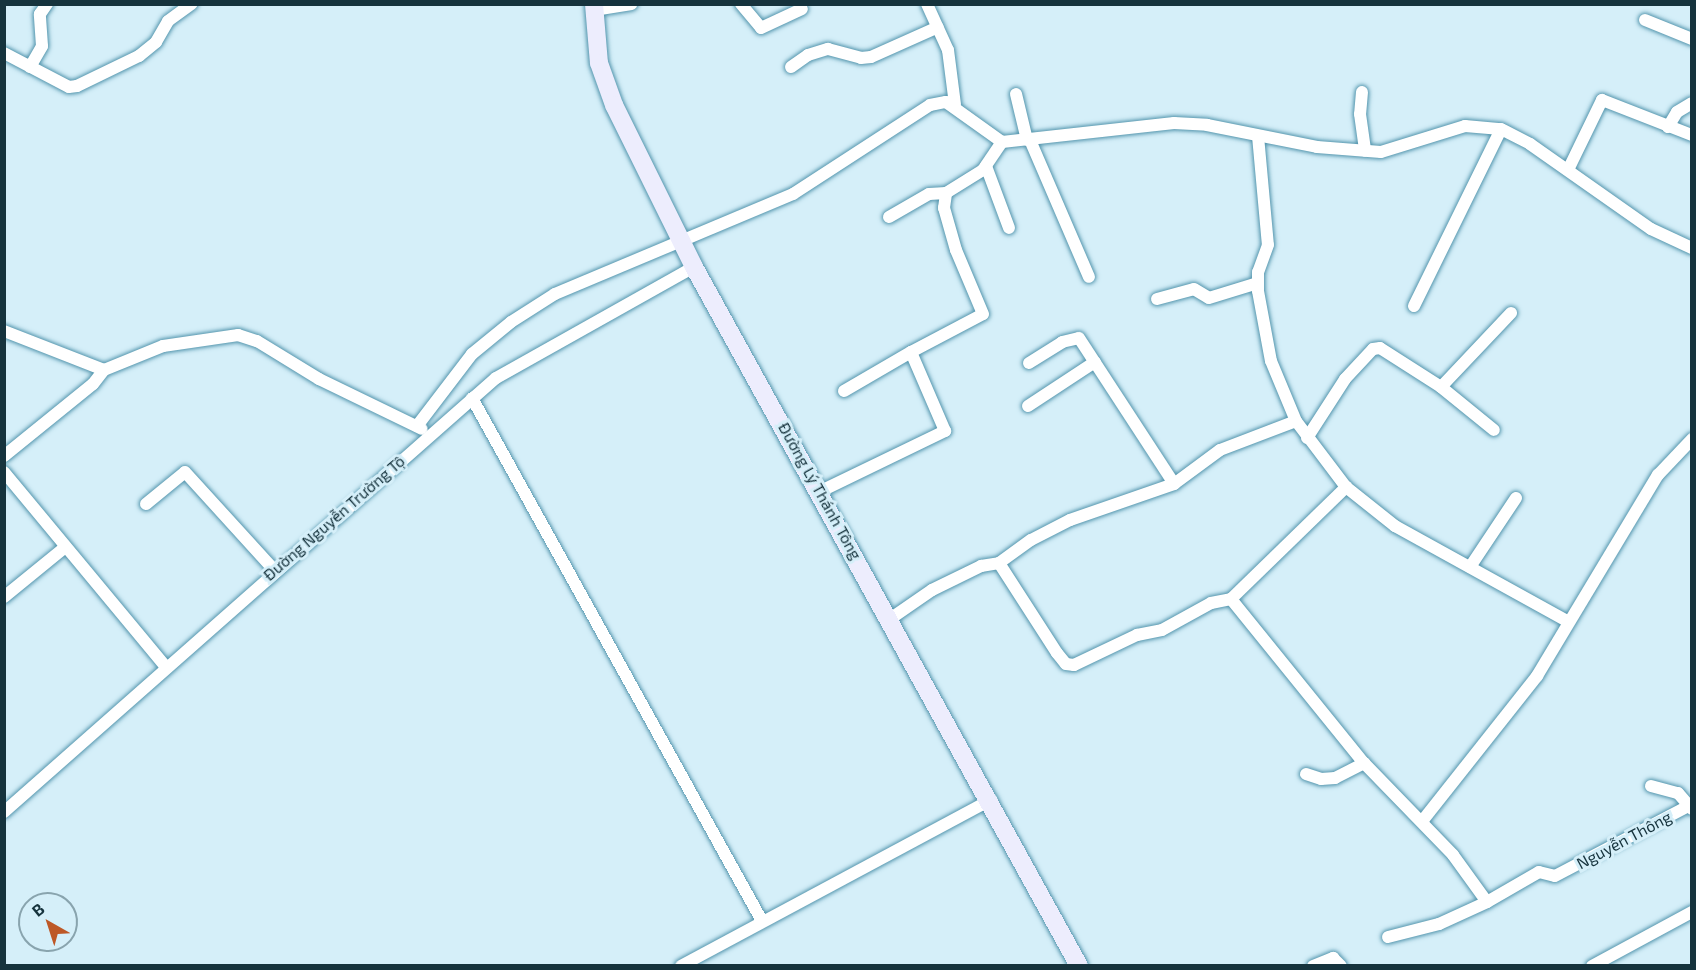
<!DOCTYPE html>
<meta charset="utf-8">
<style>
body{margin:0}
#map{position:relative;width:1696px;height:970px;overflow:hidden;background:#d5eff9;font-family:"Exo 2",sans-serif}
div>[style]{position:absolute}
.roads{filter:drop-shadow(0 0 2px #5395ad) drop-shadow(0 0 2px #5395ad)}
.street>*{height:12px;margin:-6px;padding:0 6px;transform-origin:6px;border-radius:6px;background:#fff}
.secondary>*{height:18px;margin:-9px;padding:0 9px;transform-origin:9px;border-radius:9px;background:#ededfd}
span{translate:-50% -50%;white-space:nowrap;text-align:center;line-height:1.15;-webkit-text-stroke:6px #d5eff9;paint-order:stroke}
.street-label{font-size:16px;color:#16333d}
.frame{position:absolute;inset:0;border:6px solid #16333d;pointer-events:none}
.north{position:absolute;left:18px;top:892px;width:60px;height:60px;box-sizing:border-box;background:#d5eff9;border:2px solid #89a4ae;border-radius:50%;rotate:321deg;font-size:16px;font-weight:700;line-height:24px;text-align:center;color:#16333d}
.north::after{content:'';display:block;margin:auto;width:21px;height:27px;background:#bd5827;clip-path:polygon(50% 0,100% 100%,50% 72%,0 100%)}
</style>
<div id="map">
<div class="roads">
<div class="street">
<div style="left:741px;top:4px;width:31px;rotate:50deg"></div>
<div style="left:761px;top:28px;width:45px;rotate:-24.9deg"></div>
<div style="left:927px;top:4px;width:51px;rotate:65.5deg"></div>
<div style="left:948px;top:50px;width:55px;rotate:82.7deg"></div>
<div style="left:594px;top:10px;width:38px;rotate:-9deg"></div>
<div style="left:1645px;top:20px;width:51px;rotate:22deg"></div>
<div style="left:4px;top:53px;width:73px;rotate:27.6deg"></div>
<div style="left:69px;top:87px;width:8px;rotate:-7deg"></div>
<div style="left:77px;top:86px;width:69px;rotate:-25.8deg"></div>
<div style="left:139px;top:56px;width:22px;rotate:-39deg"></div>
<div style="left:156px;top:42px;width:24px;rotate:-60deg"></div>
<div style="left:168px;top:21px;width:29px;rotate:-36deg"></div>
<div style="left:30px;top:67px;width:24px;rotate:-60deg"></div>
<div style="left:42px;top:46px;width:32px;rotate:-94deg"></div>
<div style="left:40px;top:14px;width:12px;rotate:-55deg"></div>
<div style="left:791px;top:67px;width:21px;rotate:-35deg"></div>
<div style="left:808px;top:55px;width:21px;rotate:-17deg"></div>
<div style="left:828px;top:49px;width:34px;rotate:15deg"></div>
<div style="left:861px;top:58px;width:10px;rotate:-6deg"></div>
<div style="left:871px;top:57px;width:73px;rotate:-24.1deg"></div>
<div style="left:1362px;top:92px;width:22px;rotate:95deg"></div>
<div style="left:1360px;top:114px;width:37px;rotate:82deg"></div>
<div style="left:1016px;top:94px;width:47px;rotate:76.6deg"></div>
<div style="left:1668px;top:127px;width:17px;rotate:-59deg"></div>
<div style="left:1677px;top:112px;width:17px;rotate:-31deg"></div>
<div style="left:1258px;top:136px;width:109px;rotate:84.8deg"></div>
<div style="left:1268px;top:245px;width:29px;rotate:110deg"></div>
<div style="left:1258px;top:272px;width:19px;rotate:90deg"></div>
<div style="left:1258px;top:291px;width:71px;rotate:79.5deg"></div>
<div style="left:1271px;top:361px;width:65px;rotate:67.4deg"></div>
<div style="left:1296px;top:421px;width:83px;rotate:52.9deg"></div>
<div style="left:1346px;top:487px;width:63px;rotate:38.5deg"></div>
<div style="left:1395px;top:526px;width:196px;rotate:28.9deg"></div>
<div style="left:1030px;top:140px;width:149px;rotate:66.7deg"></div>
<div style="left:986px;top:166px;width:66px;rotate:69.6deg"></div>
<div style="left:1568px;top:170px;width:78px;rotate:-64.1deg"></div>
<div style="left:1602px;top:100px;width:97px;rotate:21.3deg"></div>
<div style="left:889px;top:217px;width:46px;rotate:-29.9deg"></div>
<div style="left:929px;top:194px;width:17px;rotate:-3deg"></div>
<div style="left:1157px;top:299px;width:38px;rotate:-15deg"></div>
<div style="left:1194px;top:289px;width:17px;rotate:31deg"></div>
<div style="left:1209px;top:298px;width:51px;rotate:-17deg"></div>
<div style="left:1414px;top:306px;width:197px;rotate:-63.8deg"></div>
<div style="left:4px;top:331px;width:107px;rotate:21.3deg"></div>
<div style="left:104px;top:370px;width:64px;rotate:-22.1deg"></div>
<div style="left:163px;top:346px;width:76px;rotate:-8.3deg"></div>
<div style="left:238px;top:335px;width:20px;rotate:18deg"></div>
<div style="left:257px;top:341px;width:73px;rotate:31.5deg"></div>
<div style="left:319px;top:379px;width:114px;rotate:25.9deg"></div>
<div style="left:1029px;top:363px;width:39px;rotate:-32deg"></div>
<div style="left:1062px;top:342px;width:17px;rotate:-13deg"></div>
<div style="left:1079px;top:338px;width:174px;rotate:56.9deg"></div>
<div style="left:1441px;top:387px;width:102px;rotate:-46.6deg"></div>
<div style="left:844px;top:391px;width:78px;rotate:-30.2deg"></div>
<div style="left:472px;top:398px;width:598px;rotate:60.99deg"></div>
<div style="left:1028px;top:406px;width:80px;rotate:-33.3deg"></div>
<div style="left:417px;top:426px;width:91px;rotate:-52.6deg"></div>
<div style="left:472px;top:354px;width:50px;rotate:-39.4deg"></div>
<div style="left:511px;top:322px;width:52px;rotate:-32.5deg"></div>
<div style="left:555px;top:294px;width:258px;rotate:-22.8deg"></div>
<div style="left:793px;top:194px;width:163px;rotate:-33deg"></div>
<div style="left:930px;top:105px;width:16px;rotate:-11deg"></div>
<div style="left:946px;top:102px;width:69px;rotate:35.5deg"></div>
<div style="left:1002px;top:142px;width:173px;rotate:-6.3deg"></div>
<div style="left:1174px;top:123px;width:33px;rotate:3deg"></div>
<div style="left:1207px;top:125px;width:112px;rotate:11.3deg"></div>
<div style="left:1317px;top:147px;width:64px;rotate:4.5deg"></div>
<div style="left:1381px;top:152px;width:88px;rotate:-17.2deg"></div>
<div style="left:1465px;top:126px;width:36px;rotate:5deg"></div>
<div style="left:1501px;top:129px;width:33px;rotate:27deg"></div>
<div style="left:1530px;top:144px;width:148px;rotate:35.1deg"></div>
<div style="left:1651px;top:229px;width:45px;rotate:24.9deg"></div>
<div style="left:1307px;top:438px;width:70px;rotate:-57.2deg"></div>
<div style="left:1345px;top:379px;width:41px;rotate:-47deg"></div>
<div style="left:1373px;top:349px;width:7px;rotate:-8deg"></div>
<div style="left:1380px;top:348px;width:72px;rotate:32.6deg"></div>
<div style="left:1441px;top:387px;width:68px;rotate:39.1deg"></div>
<div style="left:4px;top:456px;width:114px;rotate:-39deg"></div>
<div style="left:93px;top:384px;width:18px;rotate:-52deg"></div>
<div style="left:4px;top:472px;width:254px;rotate:50.3deg"></div>
<div style="left:821px;top:491px;width:138px;rotate:-25.8deg"></div>
<div style="left:945px;top:431px;width:86px;rotate:-113.3deg"></div>
<div style="left:911px;top:352px;width:81px;rotate:-27.8deg"></div>
<div style="left:983px;top:314px;width:69px;rotate:-112.9deg"></div>
<div style="left:956px;top:250px;width:44px;rotate:-105.9deg"></div>
<div style="left:944px;top:208px;width:15px;rotate:-82deg"></div>
<div style="left:946px;top:193px;width:44px;rotate:-31.9deg"></div>
<div style="left:983px;top:170px;width:34px;rotate:-56deg"></div>
<div style="left:146px;top:504px;width:50px;rotate:-39.4deg"></div>
<div style="left:185px;top:472px;width:134px;rotate:47.7deg"></div>
<div style="left:999px;top:563px;width:107px;rotate:57.2deg"></div>
<div style="left:1057px;top:653px;width:14px;rotate:51deg"></div>
<div style="left:1066px;top:664px;width:8px;rotate:7deg"></div>
<div style="left:1074px;top:665px;width:70px;rotate:-25.5deg"></div>
<div style="left:1137px;top:635px;width:25px;rotate:-11deg"></div>
<div style="left:1162px;top:630px;width:56px;rotate:-28.9deg"></div>
<div style="left:1211px;top:603px;width:20px;rotate:-11deg"></div>
<div style="left:1231px;top:599px;width:161px;rotate:-44.2deg"></div>
<div style="left:1470px;top:567px;width:83px;rotate:-56.3deg"></div>
<div style="left:4px;top:597px;width:77px;rotate:-39.2deg"></div>
<div style="left:1231px;top:599px;width:211px;rotate:51deg"></div>
<div style="left:1364px;top:763px;width:128px;rotate:45.9deg"></div>
<div style="left:1453px;top:855px;width:58px;rotate:54.1deg"></div>
<div style="left:1487px;top:902px;width:60px;rotate:-30deg"></div>
<div style="left:1539px;top:872px;width:16px;rotate:14deg"></div>
<div style="left:1555px;top:876px;width:155px;rotate:-27.7deg"></div>
<div style="left:890px;top:619px;width:51px;rotate:-34.6deg"></div>
<div style="left:932px;top:590px;width:55px;rotate:-26.1deg"></div>
<div style="left:981px;top:566px;width:18px;rotate:-9deg"></div>
<div style="left:999px;top:563px;width:39px;rotate:-36deg"></div>
<div style="left:1031px;top:540px;width:44px;rotate:-27.1deg"></div>
<div style="left:1070px;top:520px;width:110px;rotate:-19.1deg"></div>
<div style="left:1174px;top:484px;width:57px;rotate:-36.5deg"></div>
<div style="left:1220px;top:450px;width:81px;rotate:-20.9deg"></div>
<div style="left:1306px;top:774px;width:16px;rotate:18deg"></div>
<div style="left:1321px;top:779px;width:14px;rotate:-4deg"></div>
<div style="left:1335px;top:778px;width:33px;rotate:-27deg"></div>
<div style="left:1651px;top:786px;width:28px;rotate:15deg"></div>
<div style="left:1678px;top:793px;width:21px;rotate:49deg"></div>
<div style="left:4px;top:812px;width:656px;rotate:-41.42deg"></div>
<div style="left:496px;top:378px;width:227px;rotate:-29.3deg"></div>
<div style="left:1423px;top:820px;width:184px;rotate:-51.6deg"></div>
<div style="left:1537px;top:676px;width:235px;rotate:-59deg"></div>
<div style="left:1658px;top:475px;width:50px;rotate:-46.6deg"></div>
<div style="left:1388px;top:937px;width:53px;rotate:-14.3deg"></div>
<div style="left:1439px;top:924px;width:53px;rotate:-24.6deg"></div>
<div style="left:681px;top:966px;width:352px;rotate:-28.2deg"></div>
<div style="left:1313px;top:966px;width:22px;rotate:-22deg"></div>
<div style="left:1333px;top:958px;width:11px;rotate:45deg"></div>
<div style="left:1592px;top:966px;width:114px;rotate:-28.4deg"></div>
</div>
<div class="secondary">
<div style="left:594px;top:4px;width:59px;rotate:85.2deg"></div>
<div style="left:599px;top:63px;width:45px;rotate:70.3deg"></div>
<div style="left:614px;top:105px;width:181px;rotate:63.7deg"></div>
<div style="left:694px;top:267px;width:798px;rotate:61.15deg"></div>
</div>
</div>
<div class="street-label">
<span style="left:820px;top:491px;rotate:61deg">Đường Lý Thánh Tông</span>
<span style="left:334px;top:518px;rotate:-41deg">Đường Nguyễn Trường Tộ</span>
<span style="left:1624px;top:840px;rotate:-28deg">Nguyễn Thông</span>
</div>
<div class="frame"></div>
<div class="north">B</div>
</div>
